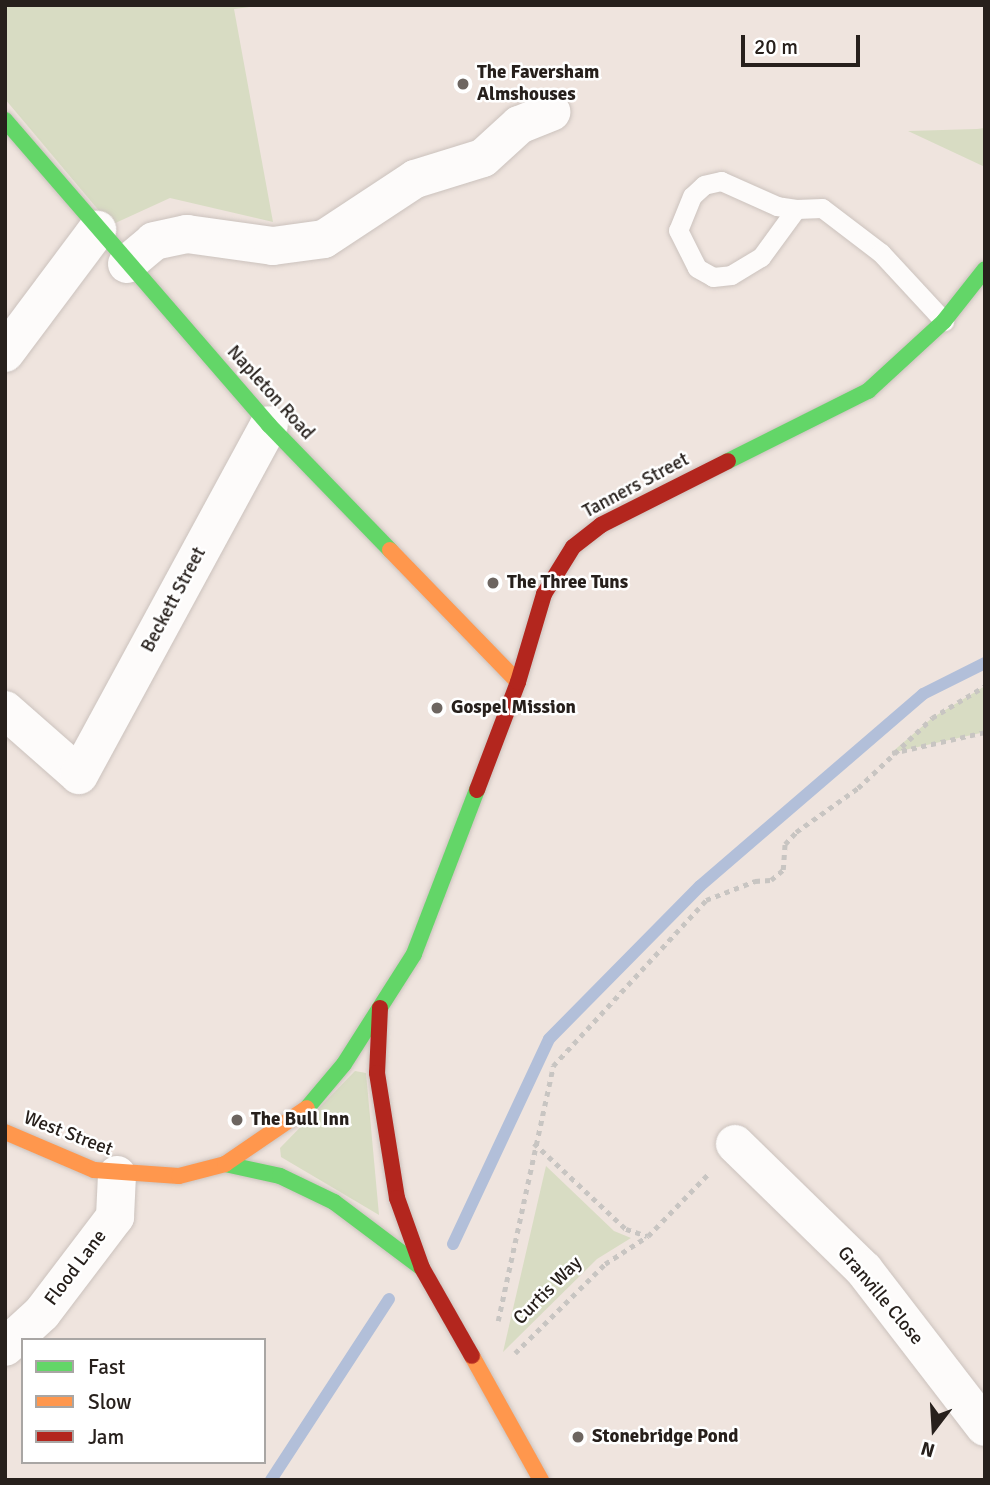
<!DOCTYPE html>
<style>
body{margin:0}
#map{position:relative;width:990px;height:1485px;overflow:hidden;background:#efe4de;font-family:Signika,sans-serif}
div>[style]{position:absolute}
.green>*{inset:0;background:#d8dcc3}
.stream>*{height:12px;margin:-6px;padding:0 6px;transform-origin:6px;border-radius:6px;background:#b2bfd9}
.path>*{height:4.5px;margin-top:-2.25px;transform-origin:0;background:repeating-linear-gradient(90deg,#c8c5c2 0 5px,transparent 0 10px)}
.roads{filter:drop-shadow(0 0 2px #cbc2bd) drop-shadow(0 0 2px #cbc2bd)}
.lane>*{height:19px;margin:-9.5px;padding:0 9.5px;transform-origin:9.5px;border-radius:9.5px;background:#fdfbfa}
.street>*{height:38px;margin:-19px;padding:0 19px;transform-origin:19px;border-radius:19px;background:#fdfbfa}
.fast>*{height:16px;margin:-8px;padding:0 8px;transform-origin:8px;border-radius:8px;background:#63d668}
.slow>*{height:16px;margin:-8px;padding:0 8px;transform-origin:8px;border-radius:8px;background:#ff974d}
.jam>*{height:16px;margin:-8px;padding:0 8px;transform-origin:8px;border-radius:8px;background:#b3261e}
.dots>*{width:19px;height:19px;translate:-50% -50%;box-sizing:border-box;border:4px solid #fff;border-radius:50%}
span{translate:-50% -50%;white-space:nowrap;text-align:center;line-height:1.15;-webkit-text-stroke:5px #fff;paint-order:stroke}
.poi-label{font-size:19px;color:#27201c;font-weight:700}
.left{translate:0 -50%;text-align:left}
.street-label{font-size:19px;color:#27201c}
.frame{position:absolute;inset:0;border:7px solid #27201c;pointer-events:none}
.legend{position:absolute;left:21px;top:1338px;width:245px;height:126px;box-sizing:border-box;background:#fff;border:2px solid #a9a6a4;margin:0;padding:9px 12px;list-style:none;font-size:21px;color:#27201c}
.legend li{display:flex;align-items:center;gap:14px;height:35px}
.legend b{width:35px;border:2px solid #a9a6a4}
.north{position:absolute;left:899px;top:1394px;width:70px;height:70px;-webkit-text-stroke:5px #fff;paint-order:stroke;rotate:197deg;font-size:19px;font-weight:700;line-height:28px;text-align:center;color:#27201c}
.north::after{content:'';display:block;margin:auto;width:24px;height:32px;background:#27201c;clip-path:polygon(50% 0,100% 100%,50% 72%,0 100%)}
.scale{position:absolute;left:741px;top:35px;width:119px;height:32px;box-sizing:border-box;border:4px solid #27201c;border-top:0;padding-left:9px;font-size:21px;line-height:24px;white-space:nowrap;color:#27201c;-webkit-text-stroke:5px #fff;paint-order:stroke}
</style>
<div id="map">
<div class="green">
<div style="clip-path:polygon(9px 5px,266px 5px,234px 9px,273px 222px,170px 198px,111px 225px,5px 99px,5px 11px)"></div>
<div style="clip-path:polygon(985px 128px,985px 167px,908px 131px,977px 129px)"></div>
<div style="clip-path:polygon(985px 686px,985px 732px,891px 753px,932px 718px)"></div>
<div style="clip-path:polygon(355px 1071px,366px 1073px,379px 1215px,281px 1157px,280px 1148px)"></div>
<div style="clip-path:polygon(546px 1166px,614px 1231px,631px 1238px,597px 1259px,503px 1352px)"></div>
</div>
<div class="stream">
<div style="left:453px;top:1244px;width:226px;rotate:-64.9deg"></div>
<div style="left:549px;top:1039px;width:215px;rotate:-45.4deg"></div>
<div style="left:700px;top:886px;width:294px;rotate:-40.7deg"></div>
<div style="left:923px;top:694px;width:69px;rotate:-26.6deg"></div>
<div style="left:271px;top:1480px;width:216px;rotate:-56.9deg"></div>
</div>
<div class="path">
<div style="left:892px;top:753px;width:95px;rotate:-12.7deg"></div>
<div style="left:534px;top:1143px;width:126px;rotate:43.1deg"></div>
<div style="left:626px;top:1229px;width:22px;rotate:18deg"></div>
<div style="left:498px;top:1321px;width:261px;rotate:-77.8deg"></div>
<div style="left:553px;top:1066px;width:226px;rotate:-47.3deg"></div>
<div style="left:706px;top:900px;width:53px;rotate:-21.2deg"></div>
<div style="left:755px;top:881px;width:16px;rotate:-4deg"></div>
<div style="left:771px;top:880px;width:16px;rotate:-40deg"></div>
<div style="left:783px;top:870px;width:26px;rotate:-86deg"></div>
<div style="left:785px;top:844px;width:16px;rotate:-47deg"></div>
<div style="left:796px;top:832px;width:76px;rotate:-35.4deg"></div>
<div style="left:858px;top:788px;width:102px;rotate:-43.4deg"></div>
<div style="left:932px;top:718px;width:62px;rotate:-31.1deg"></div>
<div style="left:515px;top:1353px;width:127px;rotate:-44.7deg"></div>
<div style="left:605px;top:1264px;width:51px;rotate:-33.1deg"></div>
<div style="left:648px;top:1236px;width:86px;rotate:-45.9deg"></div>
</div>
<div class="roads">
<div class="lane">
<div style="left:796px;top:209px;width:19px;rotate:-171deg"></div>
<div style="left:777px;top:206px;width:61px;rotate:-155.9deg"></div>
<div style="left:721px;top:181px;width:17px;rotate:167deg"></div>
<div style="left:704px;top:185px;width:16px;rotate:137deg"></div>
<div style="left:692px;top:196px;width:37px;rotate:112deg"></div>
<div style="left:678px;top:230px;width:42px;rotate:63.4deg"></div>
<div style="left:697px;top:268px;width:18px;rotate:29deg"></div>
<div style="left:713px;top:277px;width:18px;rotate:-6deg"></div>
<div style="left:731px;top:275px;width:35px;rotate:-31deg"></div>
<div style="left:761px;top:257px;width:59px;rotate:-53.9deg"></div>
<div style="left:796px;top:209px;width:26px;rotate:-2deg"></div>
<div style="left:822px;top:208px;width:74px;rotate:37.3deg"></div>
<div style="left:881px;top:253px;width:93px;rotate:47.2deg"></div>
</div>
<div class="street">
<div style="left:127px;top:264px;width:35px;rotate:-40deg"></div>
<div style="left:154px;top:241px;width:34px;rotate:-12deg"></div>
<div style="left:187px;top:234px;width:87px;rotate:7.9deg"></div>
<div style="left:273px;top:246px;width:51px;rotate:-7.8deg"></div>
<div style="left:324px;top:239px;width:109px;rotate:-33.4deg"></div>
<div style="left:415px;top:179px;width:71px;rotate:-17.2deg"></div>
<div style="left:483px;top:158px;width:49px;rotate:-42.5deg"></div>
<div style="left:519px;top:125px;width:35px;rotate:-22deg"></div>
<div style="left:5px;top:353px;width:154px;rotate:-53.2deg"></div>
<div style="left:5px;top:710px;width:98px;rotate:41.3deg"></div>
<div style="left:79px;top:775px;width:398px;rotate:-61.5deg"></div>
<div style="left:735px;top:1144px;width:180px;rotate:44.3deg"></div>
<div style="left:864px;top:1270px;width:198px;rotate:52.4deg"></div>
<div style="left:5px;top:1347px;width:50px;rotate:-42.6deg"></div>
<div style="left:42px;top:1313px;width:121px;rotate:-52.8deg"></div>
<div style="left:115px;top:1217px;width:42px;rotate:-87.3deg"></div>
</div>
<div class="fast">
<div style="left:5px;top:120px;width:403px;rotate:49.1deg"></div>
<div style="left:269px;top:425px;width:174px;rotate:45.9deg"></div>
<div style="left:728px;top:461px;width:157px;rotate:-26.6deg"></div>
<div style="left:868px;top:391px;width:103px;rotate:-42.6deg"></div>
<div style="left:944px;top:321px;width:66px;rotate:-51.7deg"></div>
<div style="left:307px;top:1108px;width:57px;rotate:-49.9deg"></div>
<div style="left:344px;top:1064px;width:130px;rotate:-57.5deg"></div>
<div style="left:414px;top:954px;width:176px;rotate:-69deg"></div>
<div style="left:225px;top:1164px;width:56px;rotate:12.3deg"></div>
<div style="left:280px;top:1176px;width:60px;rotate:25.7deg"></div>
<div style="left:334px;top:1202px;width:110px;rotate:36.9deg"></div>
</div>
<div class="slow">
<div style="left:390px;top:550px;width:184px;rotate:45.9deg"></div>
<div style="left:5px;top:1132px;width:97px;rotate:23.1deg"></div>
<div style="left:94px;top:1170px;width:85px;rotate:4deg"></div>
<div style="left:179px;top:1176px;width:48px;rotate:-14.6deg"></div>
<div style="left:225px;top:1164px;width:99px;rotate:-34.3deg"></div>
<div style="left:472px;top:1356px;width:142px;rotate:60.9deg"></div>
</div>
<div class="jam">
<div style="left:477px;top:790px;width:116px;rotate:-69.2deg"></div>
<div style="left:518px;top:682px;width:92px;rotate:-73.5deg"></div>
<div style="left:544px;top:594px;width:55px;rotate:-58.3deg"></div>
<div style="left:573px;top:547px;width:36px;rotate:-38deg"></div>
<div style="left:601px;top:525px;width:142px;rotate:-26.7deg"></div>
<div style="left:380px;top:1008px;width:65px;rotate:92.6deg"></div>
<div style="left:377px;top:1073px;width:127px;rotate:80.9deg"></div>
<div style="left:397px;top:1198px;width:74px;rotate:70.3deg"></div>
<div style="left:422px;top:1268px;width:101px;rotate:60.4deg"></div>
</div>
</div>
<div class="dots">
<div style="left:463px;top:84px;background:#6d6560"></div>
<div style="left:493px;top:583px;background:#6d6560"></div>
<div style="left:437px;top:708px;background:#6d6560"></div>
<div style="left:237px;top:1120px;background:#6d6560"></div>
<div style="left:578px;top:1437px;background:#6d6560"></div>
</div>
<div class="poi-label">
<span class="left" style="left:477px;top:84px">The Faversham<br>Almshouses</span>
<span class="left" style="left:507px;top:583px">The Three Tuns</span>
<span class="left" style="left:451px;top:708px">Gospel Mission</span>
<span class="left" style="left:251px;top:1120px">The Bull Inn</span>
<span class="left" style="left:592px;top:1437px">Stonebridge Pond</span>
</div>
<div class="street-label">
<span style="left:270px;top:393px;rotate:48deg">Napleton Road</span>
<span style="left:636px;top:486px;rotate:-28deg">Tanners Street</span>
<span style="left:174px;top:600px;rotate:-62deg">Beckett Street</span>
<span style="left:68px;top:1134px;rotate:21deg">West Street</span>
<span style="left:76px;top:1268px;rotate:-53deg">Flood Lane</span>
<span style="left:548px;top:1291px;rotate:-45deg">Curtis Way</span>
<span style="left:880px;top:1296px;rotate:50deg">Granville Close</span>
</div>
<div class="frame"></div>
<ul class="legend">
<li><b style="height:9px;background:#63d668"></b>Fast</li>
<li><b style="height:9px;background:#ff974d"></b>Slow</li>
<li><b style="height:9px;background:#b3261e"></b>Jam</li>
</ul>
<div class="north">N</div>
<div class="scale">20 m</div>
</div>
